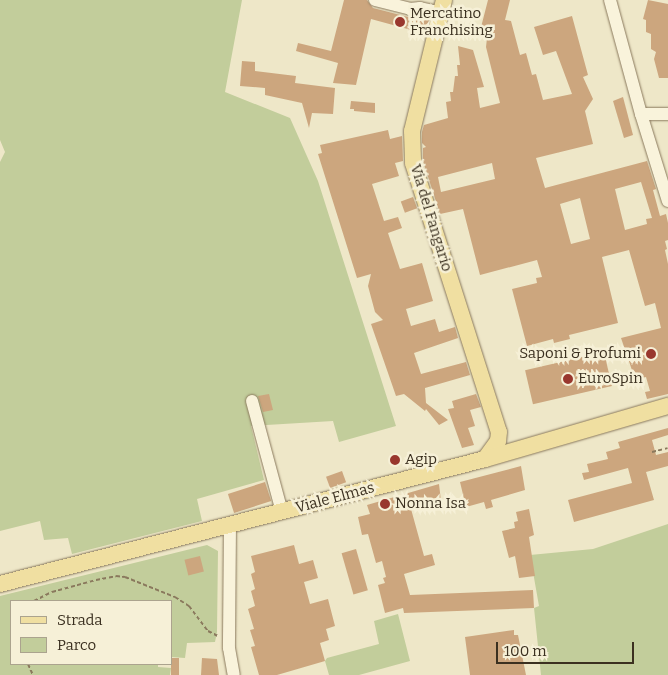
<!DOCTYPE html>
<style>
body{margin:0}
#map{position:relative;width:668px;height:675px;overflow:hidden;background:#eee7c8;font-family:Bitter,serif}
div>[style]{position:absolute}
.green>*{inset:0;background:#c2cd9b}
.building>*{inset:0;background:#cca67e;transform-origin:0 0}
.path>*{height:2px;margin-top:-1px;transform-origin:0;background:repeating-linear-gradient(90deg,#8a795d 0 4px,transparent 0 6.5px)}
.roads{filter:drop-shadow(0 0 1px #8a795d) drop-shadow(0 0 1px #8a795d)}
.minor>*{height:12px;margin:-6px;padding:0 6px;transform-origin:6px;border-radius:6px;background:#f9f3db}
.major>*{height:16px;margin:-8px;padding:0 8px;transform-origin:8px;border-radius:8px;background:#f0dfa1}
.dots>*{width:14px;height:14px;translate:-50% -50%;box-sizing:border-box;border:2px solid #f6f0d7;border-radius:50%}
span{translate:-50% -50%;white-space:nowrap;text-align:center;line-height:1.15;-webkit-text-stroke:5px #f6f0d7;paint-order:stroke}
.poi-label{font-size:15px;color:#3b3020}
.left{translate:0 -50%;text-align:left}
.right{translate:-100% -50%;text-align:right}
.street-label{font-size:15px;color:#3b3020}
.legend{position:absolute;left:10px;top:600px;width:162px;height:65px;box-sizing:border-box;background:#f6f0d7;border:1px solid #aba38e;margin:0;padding:6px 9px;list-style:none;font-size:15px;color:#3b3020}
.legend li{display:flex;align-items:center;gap:10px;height:25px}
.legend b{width:25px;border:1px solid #aba38e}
.scale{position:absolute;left:496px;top:642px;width:138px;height:22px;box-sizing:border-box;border:2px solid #3b3020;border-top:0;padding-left:6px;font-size:15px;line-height:18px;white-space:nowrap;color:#3b3020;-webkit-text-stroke:4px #f6f0d7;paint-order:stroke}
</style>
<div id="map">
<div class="green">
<div style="clip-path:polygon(0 0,242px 0,225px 92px,290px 118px,318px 181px,396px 426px,339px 442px,333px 421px,251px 426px,264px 480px,197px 499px,202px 521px,72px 554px,68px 538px,44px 540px,40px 521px,0 531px,0 162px,5px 152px,0 140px)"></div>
<div style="clip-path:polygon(668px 524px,668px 675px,541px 675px,534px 608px,539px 606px,530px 555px,593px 549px)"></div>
<div style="clip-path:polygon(207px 545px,218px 551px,217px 632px,215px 642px,187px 643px,185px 658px,171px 657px,171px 601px,11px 601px,11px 664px,158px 664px,158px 667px,171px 668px,170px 675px,0 675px,0 596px)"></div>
<div style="clip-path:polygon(398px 614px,410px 661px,359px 675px,329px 675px,325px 661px,327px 658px,379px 644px,374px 621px)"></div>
</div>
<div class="building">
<div style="clip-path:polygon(344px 0,367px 0,373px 8px,408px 17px,429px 19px,426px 34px,371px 19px,356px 85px,333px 83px,338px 63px,296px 51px,298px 43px,331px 51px)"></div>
<div style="clip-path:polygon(evenodd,488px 0,510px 0,505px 20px,511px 21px,520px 55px,526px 53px,532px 75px,536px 74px,543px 100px,572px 94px,556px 51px,543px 55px,534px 27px,572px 16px,588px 75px,583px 77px,593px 99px,585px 111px,593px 144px,536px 158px,545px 188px,647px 161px,656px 189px,653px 190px,660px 216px,666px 214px,668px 223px,668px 240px,665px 241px,667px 249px,665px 250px,668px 264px,668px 394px,647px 399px,645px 392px,650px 391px,646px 377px,635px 379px,621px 338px,661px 328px,655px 303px,645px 306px,629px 250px,602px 257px,618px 323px,569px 335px,570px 339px,554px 343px,553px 339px,527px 346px,512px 289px,537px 283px,536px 278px,542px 277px,537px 260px,480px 275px,463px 209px,440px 214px,423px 161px,423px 148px,426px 147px,422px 143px,422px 132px,424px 125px,448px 118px,446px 102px,451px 101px,450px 92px,453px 92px,455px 76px,458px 76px,457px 65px,460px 65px,458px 46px,473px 50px,484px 87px,477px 88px,480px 108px,500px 103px,486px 47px,487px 38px,479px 35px,488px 0,492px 163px,495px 179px,441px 192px,438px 177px,492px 163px,488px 0,641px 182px,652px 218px,646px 219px,647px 224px,625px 230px,615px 189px,641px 182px,488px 0,580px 198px,590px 239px,571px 244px,560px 204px,580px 198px)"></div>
<div style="clip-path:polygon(648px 0,668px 4px,668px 78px,659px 78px,654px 59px,656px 52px,651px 49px,651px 34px,646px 32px,646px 20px,643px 19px)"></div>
<div style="clip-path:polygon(242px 61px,255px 62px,255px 71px,296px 76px,295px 83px,335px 88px,333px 114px,312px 113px,309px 128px,302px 103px,265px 95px,265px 88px,240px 86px)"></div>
<div style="clip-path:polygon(623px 97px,633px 135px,624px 138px,613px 101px)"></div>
<div style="clip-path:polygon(351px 101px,375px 103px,375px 113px,354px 111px,354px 109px,350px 109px)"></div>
<div style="clip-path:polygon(388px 130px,390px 139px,402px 136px,403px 161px,395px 163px,399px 176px,372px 184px,384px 221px,398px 217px,402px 228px,388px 233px,400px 269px,422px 263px,433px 301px,406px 309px,411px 326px,435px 319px,439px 332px,455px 327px,458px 338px,414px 353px,421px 374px,466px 362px,470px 375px,425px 388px,426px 403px,448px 420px,439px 425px,426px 409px,425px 411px,404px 394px,396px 396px,371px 324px,383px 320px,375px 312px,368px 286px,371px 274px,357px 278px,318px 154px,322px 153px,320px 145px)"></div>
<div style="left:413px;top:197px;width:12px;height:13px;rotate:70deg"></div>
<div style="left:604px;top:352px;width:35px;height:81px;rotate:77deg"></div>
<div style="clip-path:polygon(269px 394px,273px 410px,263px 412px,258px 396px)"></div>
<div style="clip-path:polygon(476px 394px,481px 407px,470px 410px,475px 426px,468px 428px,474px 445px,462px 448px,448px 409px,454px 408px,452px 401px)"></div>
<div style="clip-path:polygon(668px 428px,668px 435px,652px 440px,656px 455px,668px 452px,668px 466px,646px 472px,654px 500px,574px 522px,568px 500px,632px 483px,628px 468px,584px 480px,582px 473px,589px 472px,587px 464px,608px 459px,606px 452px,620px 448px,618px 442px)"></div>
<div style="clip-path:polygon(521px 466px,525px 490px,491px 500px,493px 507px,486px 509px,484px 502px,466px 507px,460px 482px)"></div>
<div style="left:342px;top:471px;width:12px;height:17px;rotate:70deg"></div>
<div style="left:265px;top:482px;width:20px;height:39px;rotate:72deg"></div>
<div style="clip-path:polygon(439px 484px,441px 501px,411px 509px,424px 556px,432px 554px,435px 565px,404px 574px,410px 595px,533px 590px,534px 608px,404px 613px,403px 608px,385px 613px,378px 585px,385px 583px,383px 578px,386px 577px,382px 561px,376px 563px,368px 534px,362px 535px,358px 517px,370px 514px,367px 505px)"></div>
<div style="clip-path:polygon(529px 509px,534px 535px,529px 537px,535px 576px,519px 578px,515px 556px,509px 558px,502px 531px,515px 528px,514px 522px,518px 521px,516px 512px)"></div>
<div style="clip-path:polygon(294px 545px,299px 564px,313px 560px,318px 578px,304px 582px,310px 604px,328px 599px,335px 626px,326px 629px,329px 640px,320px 643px,325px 661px,277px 675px,259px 675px,251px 647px,255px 646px,250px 630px,254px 629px,248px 609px,255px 606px,251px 591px,255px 589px,251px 574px,255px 572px,251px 556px)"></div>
<div style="left:356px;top:549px;width:43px;height:15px;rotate:74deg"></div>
<div style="left:200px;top:556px;width:16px;height:16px;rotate:76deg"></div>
<div style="clip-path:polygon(514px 630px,514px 635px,518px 635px,526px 675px,470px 675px,465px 637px)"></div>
<div style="left:171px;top:658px;width:8px;height:17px"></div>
<div style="clip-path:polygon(202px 658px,217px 659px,219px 675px,201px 675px)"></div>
</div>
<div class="path">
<div style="left:652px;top:452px;width:16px;rotate:-14deg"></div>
<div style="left:34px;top:601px;width:20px;rotate:-27deg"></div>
<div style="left:52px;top:592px;width:46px;rotate:-15.3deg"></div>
<div style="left:96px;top:580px;width:20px;rotate:-11deg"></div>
<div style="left:116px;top:576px;width:9px;rotate:6deg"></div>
<div style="left:125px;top:577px;width:54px;rotate:21.8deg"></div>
<div style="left:175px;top:597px;width:17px;rotate:33deg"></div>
<div style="left:189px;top:606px;width:31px;rotate:53deg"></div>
<div style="left:208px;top:631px;width:11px;rotate:27deg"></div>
<div style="left:28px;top:664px;width:12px;rotate:66deg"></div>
</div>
<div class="roads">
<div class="minor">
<div style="left:375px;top:0;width:36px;rotate:14deg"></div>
<div style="left:410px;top:9px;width:10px;rotate:-6deg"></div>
<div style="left:420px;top:8px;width:22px;rotate:13deg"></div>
<div style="left:610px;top:0;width:118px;rotate:74.8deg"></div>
<div style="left:641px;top:114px;width:91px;rotate:72.8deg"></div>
<div style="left:641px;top:114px;width:27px"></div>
<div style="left:252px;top:401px;width:115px;rotate:74.9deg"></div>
<div style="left:230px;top:525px;width:123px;rotate:90.5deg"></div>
<div style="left:229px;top:648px;width:27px;rotate:80deg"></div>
</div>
<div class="major">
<div style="left:444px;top:0;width:135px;rotate:103.7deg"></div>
<div style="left:412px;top:131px;width:32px;rotate:88deg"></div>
<div style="left:413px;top:163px;width:282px;rotate:72.3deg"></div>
<div style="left:499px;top:432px;width:9px;rotate:96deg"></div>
<div style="left:498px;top:441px;width:22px;rotate:126deg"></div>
<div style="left:0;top:584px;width:501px;rotate:-14.45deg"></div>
<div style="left:485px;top:459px;width:191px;rotate:-16.2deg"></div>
</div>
</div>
<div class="dots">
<div style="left:400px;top:22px;background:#99372d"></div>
<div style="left:651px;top:354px;background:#99372d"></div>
<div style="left:568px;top:379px;background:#99372d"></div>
<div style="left:395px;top:460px;background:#99372d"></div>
<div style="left:385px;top:504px;background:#99372d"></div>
</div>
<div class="poi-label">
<span class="left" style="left:410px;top:22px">Mercatino<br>Franchising</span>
<span class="right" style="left:641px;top:354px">Saponi &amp; Profumi</span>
<span class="left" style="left:578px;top:379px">EuroSpin</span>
<span class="left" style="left:405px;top:460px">Agip</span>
<span class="left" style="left:395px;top:504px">Nonna Isa</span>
</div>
<div class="street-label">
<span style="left:431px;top:218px;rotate:73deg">Via del Fangario</span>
<span style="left:335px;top:498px;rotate:-15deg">Viale Elmas</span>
</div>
<ul class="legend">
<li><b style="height:6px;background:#f0dfa1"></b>Strada</li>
<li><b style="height:14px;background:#c2cd9b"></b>Parco</li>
</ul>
<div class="scale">100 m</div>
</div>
